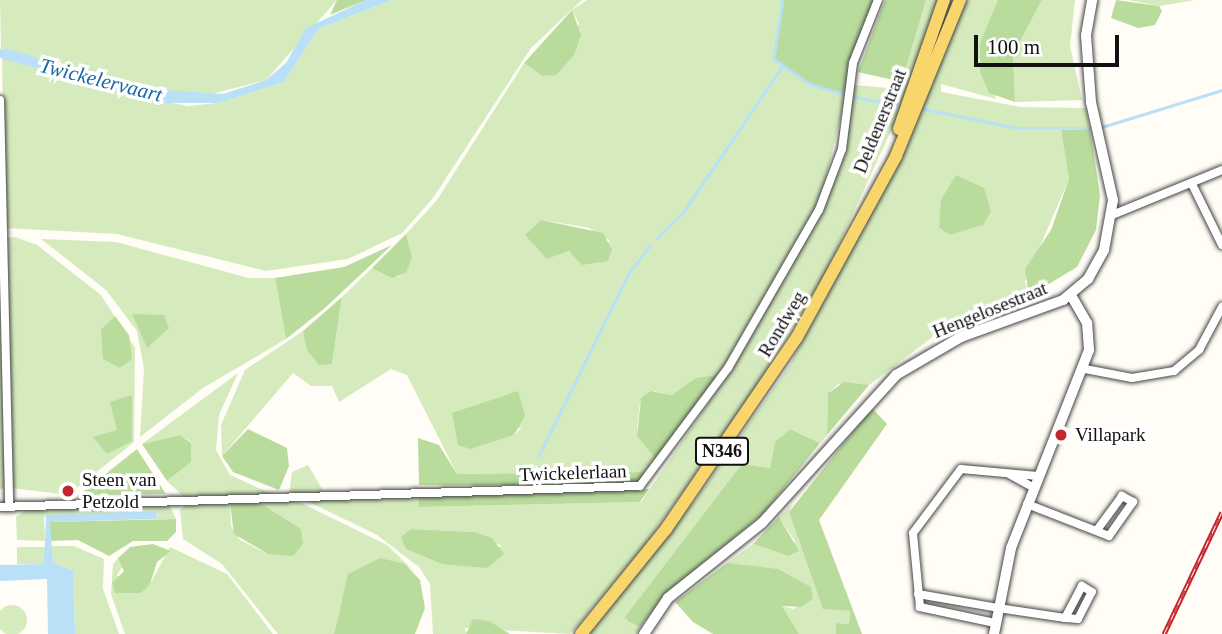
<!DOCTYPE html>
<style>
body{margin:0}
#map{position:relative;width:1222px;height:634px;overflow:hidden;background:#fffdf5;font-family:"Times New Roman",serif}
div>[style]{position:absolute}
.green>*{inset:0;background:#d5ebbd;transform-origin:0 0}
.round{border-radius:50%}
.forest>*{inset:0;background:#b9dc9c}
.water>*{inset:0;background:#b9e0f7}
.stream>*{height:2.5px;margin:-1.25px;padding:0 1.25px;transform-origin:1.25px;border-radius:1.25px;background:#b9e0f7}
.roads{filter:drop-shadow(0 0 2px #444) drop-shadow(0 0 2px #444)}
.minor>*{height:8px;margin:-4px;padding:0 4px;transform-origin:4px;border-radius:4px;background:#fff}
.tertiary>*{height:10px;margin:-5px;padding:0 5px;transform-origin:5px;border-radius:5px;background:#fff}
.primary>*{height:12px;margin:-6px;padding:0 6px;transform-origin:6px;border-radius:6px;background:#f9d66b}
.rail>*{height:5px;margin-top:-2.5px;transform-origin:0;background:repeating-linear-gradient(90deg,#fff 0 8px,#c4262e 0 16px);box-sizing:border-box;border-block:2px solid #c4262e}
.dots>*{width:19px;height:19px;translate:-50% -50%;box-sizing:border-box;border:4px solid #fff;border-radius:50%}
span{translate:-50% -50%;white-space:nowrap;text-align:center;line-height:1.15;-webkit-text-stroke:7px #fff;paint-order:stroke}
.shield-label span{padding:2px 5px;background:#fff;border:2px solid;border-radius:5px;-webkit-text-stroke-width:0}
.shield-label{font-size:18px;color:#111;font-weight:700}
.street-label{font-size:19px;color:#111}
.poi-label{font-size:19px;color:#111}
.left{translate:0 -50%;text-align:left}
.water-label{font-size:21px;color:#1768a6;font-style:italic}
.scale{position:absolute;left:974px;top:35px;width:145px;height:32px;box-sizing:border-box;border:4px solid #111;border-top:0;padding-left:9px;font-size:21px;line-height:24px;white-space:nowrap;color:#111;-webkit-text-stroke:5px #fff;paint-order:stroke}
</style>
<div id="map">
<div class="green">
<div style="clip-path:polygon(0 0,337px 0,266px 80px,204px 96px,136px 88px,1px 49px)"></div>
<div style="clip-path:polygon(392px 0,582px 0,531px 48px,433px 198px,402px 233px,348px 259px,266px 271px,117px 234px,5px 228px,2px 58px,130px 95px,188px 106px,218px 103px,284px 82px,318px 29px)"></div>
<div style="clip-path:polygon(evenodd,587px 0,783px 0,774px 59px,810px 84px,846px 94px,821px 198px,719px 375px,672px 395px,654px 391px,640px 403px,637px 429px,659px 463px,653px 472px,457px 474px,407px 375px,391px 369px,339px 402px,332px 386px,311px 386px,293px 373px,222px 456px,221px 425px,245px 370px,303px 331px,332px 364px,342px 297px,372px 268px,398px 277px,406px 272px,406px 234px,437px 200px,524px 63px,542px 76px,579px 24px,572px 10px,587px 0,541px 220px,589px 228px,610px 241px,577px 257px,569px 251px,547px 259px,540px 250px,541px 220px,587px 0,522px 427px,514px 435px,462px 448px,522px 427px)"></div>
<div style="clip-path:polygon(evenodd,926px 0,940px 0,902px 107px,826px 272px,758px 384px,644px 546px,570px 634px,465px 628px,466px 634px,433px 634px,430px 584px,419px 567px,377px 535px,305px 500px,419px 496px,420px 507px,641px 502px,735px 364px,822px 212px,853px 85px,900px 89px,926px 0,411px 529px,474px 532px,502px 546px,441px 564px,406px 549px,411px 529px)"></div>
<div style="clip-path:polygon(evenodd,964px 0,998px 0,979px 61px,996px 99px,941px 84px,941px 92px,1020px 107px,1086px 108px,1090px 129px,1061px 130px,1069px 179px,1025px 281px,1029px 296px,938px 333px,869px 385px,838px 384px,828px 393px,827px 435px,820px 443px,790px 429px,775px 442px,770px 468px,742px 464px,629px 622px,640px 627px,637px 634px,588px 634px,697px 498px,789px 366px,875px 207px,964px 0,940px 221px,983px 225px,950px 235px,939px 228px,940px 221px)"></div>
<div style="clip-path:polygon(1042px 0,1075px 0,1070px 46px,1082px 100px,1015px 102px,1013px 55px)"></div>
<div style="clip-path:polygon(1128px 0,1195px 0,1159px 6px)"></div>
<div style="clip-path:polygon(15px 237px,37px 245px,101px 295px,135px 348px,134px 442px,68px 495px,11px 488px,5px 238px)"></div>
<div style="clip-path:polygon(41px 239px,116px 242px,249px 278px,275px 278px,286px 339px,203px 388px,140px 437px,144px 369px,137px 331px,106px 290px)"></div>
<div style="clip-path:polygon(0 252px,5px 488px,0 489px)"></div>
<div style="clip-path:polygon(238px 373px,219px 415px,216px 450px,230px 475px,274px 495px,184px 497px,167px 481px,191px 462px,191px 442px,180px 435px,142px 444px)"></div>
<div style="clip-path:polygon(308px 465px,325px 494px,289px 495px,292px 472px)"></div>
<div style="clip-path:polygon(295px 500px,387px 545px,416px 573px,405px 564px,342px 599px,334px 634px,278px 634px,222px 564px,183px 539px,180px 510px,188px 504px,230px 503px,231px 526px,240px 540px,268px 554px,258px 502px)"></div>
<div style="clip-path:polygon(169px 504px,176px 519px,156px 519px,157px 511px,44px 517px,45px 541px,17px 540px,16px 517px,28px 509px)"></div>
<div style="clip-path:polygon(793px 504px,789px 512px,823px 608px,850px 611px,849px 624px,836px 623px,836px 634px,799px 634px,782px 606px,793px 609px,813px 599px,727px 563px,753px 544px,788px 556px,795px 541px,779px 517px)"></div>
<div style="clip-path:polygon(51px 546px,74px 546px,104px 559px,103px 589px,119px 634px,75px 634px,73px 570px,53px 563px)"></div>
<div style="left:17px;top:547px;width:28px;height:17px"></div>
<div style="clip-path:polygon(170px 547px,227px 574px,273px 634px,125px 634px,111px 594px,113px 564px,118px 558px,124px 564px,117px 575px,128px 590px,150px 584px)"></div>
<div class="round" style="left:-3px;top:605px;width:30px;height:30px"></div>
</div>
<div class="forest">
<div style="clip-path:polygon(337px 0,366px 0,330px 15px)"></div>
<div style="clip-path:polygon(783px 0,876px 0,846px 94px,810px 84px,774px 59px)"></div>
<div style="clip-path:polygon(885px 0,926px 0,902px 82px,858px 72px)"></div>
<div style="clip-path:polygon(998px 0,1042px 0,1013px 55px,1015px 102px,989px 93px,980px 72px,980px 43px)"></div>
<div style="clip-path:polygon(1116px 0,1159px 6px,1162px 11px,1155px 25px,1138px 28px,1111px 18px)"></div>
<div style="clip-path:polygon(572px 10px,581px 35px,574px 55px,556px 75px,542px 76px,524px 63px)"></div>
<div style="clip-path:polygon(1090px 129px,1100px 195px,1096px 230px,1077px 267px,1029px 296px,1025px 269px,1051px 230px,1069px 179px,1061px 130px)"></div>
<div style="clip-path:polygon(956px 175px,984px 188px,991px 212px,983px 225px,950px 235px,939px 228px,941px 200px)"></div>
<div style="clip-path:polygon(541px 220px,603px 233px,612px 250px,608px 261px,582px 265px,569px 251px,547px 259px,525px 235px)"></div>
<div style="clip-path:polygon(406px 234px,412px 258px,406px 273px,392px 278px,372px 268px)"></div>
<div style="clip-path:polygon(392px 245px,325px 308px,286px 339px,275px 278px,344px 267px)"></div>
<div style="clip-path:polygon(342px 297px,332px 364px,319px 365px,307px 350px,303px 331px)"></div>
<div style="clip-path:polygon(132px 314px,164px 315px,169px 328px,147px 348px)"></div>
<div style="clip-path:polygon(115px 316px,129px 335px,132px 359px,120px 368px,103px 359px,101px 330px)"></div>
<div style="clip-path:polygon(719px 375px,659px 463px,637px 436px,641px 398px,651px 391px,672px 395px,696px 378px)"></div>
<div style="clip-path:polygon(844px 382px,869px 385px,827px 435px,828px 393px)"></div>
<div style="clip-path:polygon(518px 391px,525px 416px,514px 435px,470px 449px,458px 445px,452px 413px)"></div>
<div style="clip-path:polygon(132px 395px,132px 441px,107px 454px,93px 437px,117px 430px,110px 402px)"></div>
<div style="clip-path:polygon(872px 408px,887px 424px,819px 520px,862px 634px,836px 634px,836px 623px,849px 624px,850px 611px,823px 609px,789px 512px)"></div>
<div style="clip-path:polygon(248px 429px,287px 448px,289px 466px,279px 490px,233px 472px,222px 456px)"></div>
<div style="clip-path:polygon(790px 429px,820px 443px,763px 514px,667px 592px,640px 627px,629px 622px,625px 617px,742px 464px,770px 468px,775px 442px)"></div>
<div style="clip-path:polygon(180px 435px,191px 443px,191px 462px,167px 481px,142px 444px)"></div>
<div style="clip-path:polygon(418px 438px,439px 445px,457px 474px,653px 472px,634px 485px,419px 485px)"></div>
<div style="clip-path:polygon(137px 449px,166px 494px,79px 495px)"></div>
<div style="clip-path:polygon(649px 489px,640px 502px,419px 507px,419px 496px)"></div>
<div style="clip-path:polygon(258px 502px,301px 529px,303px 544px,293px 556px,268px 554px,234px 534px,230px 503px)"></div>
<div style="clip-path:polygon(779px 517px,799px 551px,788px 556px,753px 544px)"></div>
<div style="clip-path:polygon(176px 519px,176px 532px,167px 541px,133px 541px,109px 556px,78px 540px,50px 541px,49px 522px)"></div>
<div style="clip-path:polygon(411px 529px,474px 532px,492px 538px,504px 554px,487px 568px,441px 564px,406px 549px,401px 537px)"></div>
<div style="clip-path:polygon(153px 544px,171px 551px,157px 562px,150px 584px,141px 593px,115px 593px,112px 583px,124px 571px,118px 558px,130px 547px)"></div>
<div style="clip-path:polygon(380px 558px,405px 564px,420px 580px,425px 608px,415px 634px,334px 634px,348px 574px)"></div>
<div style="clip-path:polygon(727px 563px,778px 569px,811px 587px,813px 599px,801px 607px,782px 606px,799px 634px,713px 634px,693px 622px,675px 602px)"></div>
<div style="clip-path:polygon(473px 619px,489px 621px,510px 634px,466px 634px)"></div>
</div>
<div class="water">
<div style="clip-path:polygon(366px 0,392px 0,318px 29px,284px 82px,218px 103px,161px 103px,0 58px,0 49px,11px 50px,136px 88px,223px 94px,266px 80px,286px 63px,306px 28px)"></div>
<div style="clip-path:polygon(157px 511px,156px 519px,50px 522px,53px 563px,73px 570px,75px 634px,48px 634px,47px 579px,0 581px,0 565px,44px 564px,46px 515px)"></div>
</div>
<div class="stream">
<div style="left:783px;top:0;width:60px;rotate:98.7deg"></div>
<div style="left:774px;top:59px;width:44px;rotate:34.8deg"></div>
<div style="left:810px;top:84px;width:37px;rotate:16deg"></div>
<div style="left:851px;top:96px;width:52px;rotate:11.1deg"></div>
<div style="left:919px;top:108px;width:101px;rotate:11.4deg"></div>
<div style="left:1018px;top:128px;width:77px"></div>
<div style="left:1102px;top:127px;width:126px;rotate:-17.1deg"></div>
<div style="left:657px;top:238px;width:35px;rotate:-44deg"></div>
<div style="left:682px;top:214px;width:178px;rotate:-55.8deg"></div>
<div style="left:538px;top:457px;width:205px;rotate:-63.7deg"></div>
<div style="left:629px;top:273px;width:35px;rotate:-53deg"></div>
</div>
<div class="roads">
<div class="minor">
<div style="left:0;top:100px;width:406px;rotate:88.7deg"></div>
<div style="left:1192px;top:184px;width:68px;rotate:63.8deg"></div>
<div style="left:1112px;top:215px;width:119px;rotate:-22.2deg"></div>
<div style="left:1085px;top:369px;width:48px;rotate:10.8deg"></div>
<div style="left:1132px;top:378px;width:43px;rotate:-9.5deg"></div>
<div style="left:1174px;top:371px;width:33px;rotate:-40deg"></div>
<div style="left:1199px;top:350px;width:49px;rotate:-61.9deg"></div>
<div style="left:1009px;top:474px;width:29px;rotate:29deg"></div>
<div style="left:1027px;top:504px;width:88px;rotate:21.3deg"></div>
<div style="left:1109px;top:536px;width:42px;rotate:-54.8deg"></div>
<div style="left:1133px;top:502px;width:13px;rotate:-151deg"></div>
<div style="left:1122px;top:496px;width:42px;rotate:126.3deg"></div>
<div style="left:0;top:507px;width:640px;rotate:-1.88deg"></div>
<div style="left:640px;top:486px;width:147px;rotate:-53.3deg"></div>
<div style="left:728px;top:368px;width:182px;rotate:-60.1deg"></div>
<div style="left:819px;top:210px;width:65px;rotate:-69.3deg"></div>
<div style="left:842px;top:149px;width:87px;rotate:-82.7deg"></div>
<div style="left:853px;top:63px;width:68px;rotate:-68.4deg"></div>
<div style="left:918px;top:594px;width:81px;rotate:9.9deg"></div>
<div style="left:998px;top:608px;width:68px;rotate:8.5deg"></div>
<div style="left:1065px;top:618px;width:13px;rotate:4deg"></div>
<div style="left:1078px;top:619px;width:30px;rotate:-63deg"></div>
<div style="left:1092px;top:592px;width:12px;rotate:-149deg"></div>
<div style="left:1082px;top:586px;width:36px;rotate:118deg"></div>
<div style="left:995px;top:623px;width:77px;rotate:-168deg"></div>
<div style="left:920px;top:607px;width:74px;rotate:-95.4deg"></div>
<div style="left:913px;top:533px;width:80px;rotate:-53.1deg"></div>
<div style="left:961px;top:469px;width:77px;rotate:5.2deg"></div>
</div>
<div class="tertiary">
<div style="left:644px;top:634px;width:43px;rotate:-56.3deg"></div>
<div style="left:668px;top:598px;width:120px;rotate:-38.6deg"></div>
<div style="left:762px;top:523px;width:200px;rotate:-47.8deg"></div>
<div style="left:896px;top:375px;width:75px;rotate:-30.3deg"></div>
<div style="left:961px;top:337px;width:109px;rotate:-19.9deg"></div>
<div style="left:1063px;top:300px;width:33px;rotate:-40deg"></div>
<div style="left:1088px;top:279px;width:33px;rotate:-61deg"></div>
<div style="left:1104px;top:250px;width:51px;rotate:-79.8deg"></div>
<div style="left:1113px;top:200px;width:100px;rotate:-102.7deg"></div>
<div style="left:1091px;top:102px;width:67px;rotate:-94.3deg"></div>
<div style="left:1086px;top:35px;width:36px;rotate:-80deg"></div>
<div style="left:994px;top:634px;width:88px;rotate:-78.8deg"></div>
<div style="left:1011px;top:548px;width:213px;rotate:-68.5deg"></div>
<div style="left:1089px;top:350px;width:27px;rotate:-94deg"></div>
<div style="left:1087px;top:323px;width:32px;rotate:-120deg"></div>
</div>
<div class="primary">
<div style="left:899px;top:129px;width:137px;rotate:-70.8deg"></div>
<div style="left:581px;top:634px;width:135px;rotate:-51deg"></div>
<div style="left:666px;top:529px;width:232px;rotate:-55.7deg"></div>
<div style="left:797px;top:337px;width:206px;rotate:-61.3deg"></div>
<div style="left:896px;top:156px;width:169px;rotate:-67.7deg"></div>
</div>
</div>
<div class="rail">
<div style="left:1164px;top:634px;width:135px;rotate:-64.6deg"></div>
</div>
<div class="dots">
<div style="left:1061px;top:435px;background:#c4262e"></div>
<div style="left:68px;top:491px;background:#c4262e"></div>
</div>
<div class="shield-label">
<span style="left:722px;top:451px">N346</span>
</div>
<div class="street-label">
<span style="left:880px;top:121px;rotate:-68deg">Deldenerstraat</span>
<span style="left:990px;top:310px;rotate:-22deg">Hengelosestraat</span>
<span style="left:782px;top:324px;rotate:-59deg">Rondweg</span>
<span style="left:573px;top:473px;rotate:-2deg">Twickelerlaan</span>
</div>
<div class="poi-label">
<span class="left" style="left:1075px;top:435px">Villapark</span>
<span class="left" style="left:82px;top:491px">Steen van<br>Petzold</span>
</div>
<div class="water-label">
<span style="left:101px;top:80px;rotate:14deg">Twickelervaart</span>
</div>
<div class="scale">100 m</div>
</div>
